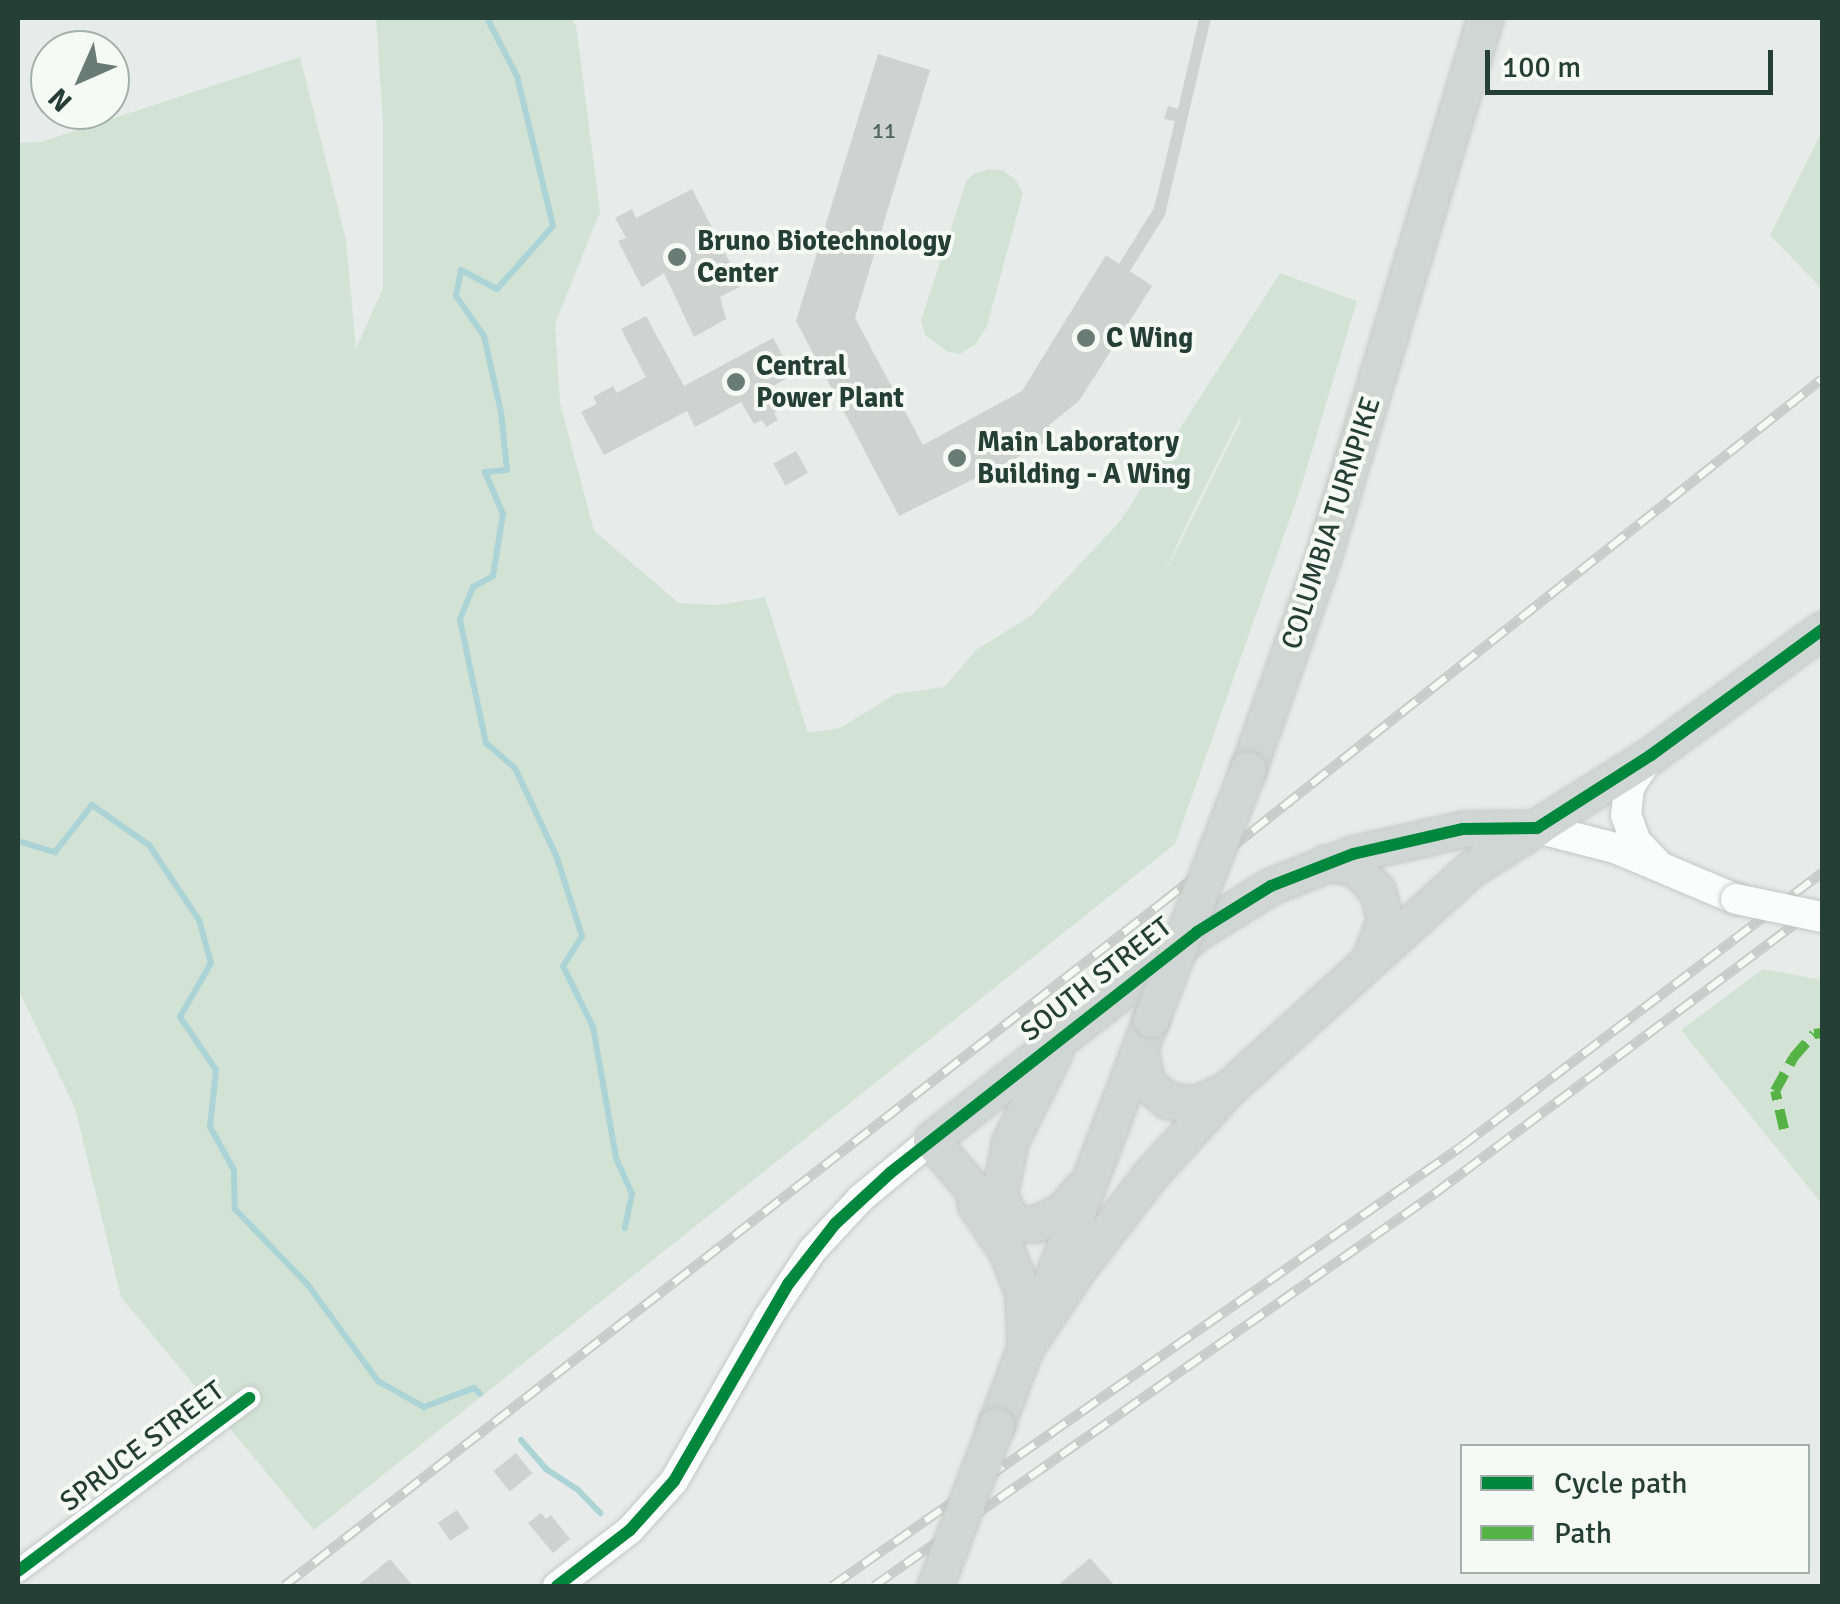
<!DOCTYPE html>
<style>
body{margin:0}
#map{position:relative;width:1840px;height:1604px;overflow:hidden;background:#e7ebe9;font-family:Signika,sans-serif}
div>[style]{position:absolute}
.green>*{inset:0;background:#d2e3d5}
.stream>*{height:6px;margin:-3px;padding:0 3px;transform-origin:3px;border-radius:3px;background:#acd3d6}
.building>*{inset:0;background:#ced3d1;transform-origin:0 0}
.roads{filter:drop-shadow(0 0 2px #c4c8c6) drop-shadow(0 0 2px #c4c8c6)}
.minor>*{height:22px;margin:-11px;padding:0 11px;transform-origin:11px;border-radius:11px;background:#fbfcfc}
.tertiary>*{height:28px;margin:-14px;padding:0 14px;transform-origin:14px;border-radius:14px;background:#fbfcfc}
.secondary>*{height:30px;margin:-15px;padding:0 15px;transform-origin:15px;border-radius:15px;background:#fbfcfc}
.primary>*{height:35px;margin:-17.5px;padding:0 17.5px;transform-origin:17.5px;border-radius:17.5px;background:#d0d6d4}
.rail>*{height:10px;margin-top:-5px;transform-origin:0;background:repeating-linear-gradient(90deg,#f6faf7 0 19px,#c8ccca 0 38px);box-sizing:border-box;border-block:2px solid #c8ccca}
.bridges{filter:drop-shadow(0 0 2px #c3c9c6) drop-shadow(0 0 2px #c3c9c6)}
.secondary-bridge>*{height:30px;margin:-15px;padding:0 15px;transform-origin:15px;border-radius:15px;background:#fbfcfc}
.primary-bridge>*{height:35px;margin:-17.5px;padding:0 17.5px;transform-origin:17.5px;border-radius:17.5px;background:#d0d6d4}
.quiet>*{height:10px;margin-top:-5px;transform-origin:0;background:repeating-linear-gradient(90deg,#55b346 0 20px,transparent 0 30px)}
.cycleway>*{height:12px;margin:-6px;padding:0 6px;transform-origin:6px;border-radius:6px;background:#00873e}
.dots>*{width:28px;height:28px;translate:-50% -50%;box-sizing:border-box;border:5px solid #f6faf7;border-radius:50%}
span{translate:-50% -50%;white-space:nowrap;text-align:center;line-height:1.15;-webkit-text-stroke:8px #f6faf7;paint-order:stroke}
.number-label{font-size:22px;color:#50645e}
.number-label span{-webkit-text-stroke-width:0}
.poi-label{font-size:28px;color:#253e36;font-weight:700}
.left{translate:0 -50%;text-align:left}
.street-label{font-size:28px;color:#253e36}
.frame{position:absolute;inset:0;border:20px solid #253e36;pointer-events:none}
.legend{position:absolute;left:1460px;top:1444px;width:350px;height:130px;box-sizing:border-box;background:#f6faf7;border:2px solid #a2afaa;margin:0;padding:12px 18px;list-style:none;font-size:30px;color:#253e36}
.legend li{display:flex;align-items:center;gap:20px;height:50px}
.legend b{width:50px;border:2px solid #a2afaa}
.north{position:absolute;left:30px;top:30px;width:100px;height:100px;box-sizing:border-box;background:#f6faf7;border:2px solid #a2afaa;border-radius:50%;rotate:225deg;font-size:28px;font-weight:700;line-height:40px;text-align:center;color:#253e36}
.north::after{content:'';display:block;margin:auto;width:35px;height:45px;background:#697b75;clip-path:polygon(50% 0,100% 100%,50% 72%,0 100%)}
.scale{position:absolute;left:1485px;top:50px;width:288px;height:45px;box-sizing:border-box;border:5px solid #253e36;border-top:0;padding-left:12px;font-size:30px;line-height:35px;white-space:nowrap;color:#253e36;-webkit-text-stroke:8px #f6faf7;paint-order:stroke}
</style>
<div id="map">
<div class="green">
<div style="clip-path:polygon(evenodd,376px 18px,570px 18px,576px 25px,600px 212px,555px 324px,560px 403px,594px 531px,679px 603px,719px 605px,765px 597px,808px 733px,840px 728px,895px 694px,944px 687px,976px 650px,1032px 615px,1121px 520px,1280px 273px,1357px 301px,1301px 487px,1175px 844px,314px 1530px,121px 1297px,75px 1108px,18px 989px,18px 143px,41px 142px,300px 57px,346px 240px,356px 349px,383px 288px,383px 123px,376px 18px,1240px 417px,1242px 418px,1159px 585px,1192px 513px,1240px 417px)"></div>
<div style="clip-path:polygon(1822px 131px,1822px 289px,1770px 235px)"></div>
<div style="clip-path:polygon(989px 169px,1002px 170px,1015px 179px,1023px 193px,987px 326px,976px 344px,960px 354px,948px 352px,925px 335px,921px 321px,966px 182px,973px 174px)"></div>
<div style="clip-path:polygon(1763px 969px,1822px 980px,1822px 1204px,1681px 1030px)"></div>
</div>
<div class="stream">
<div style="left:487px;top:18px;width:65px;rotate:62.7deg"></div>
<div style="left:517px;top:76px;width:154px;rotate:76.5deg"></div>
<div style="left:553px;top:226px;width:84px;rotate:131.6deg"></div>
<div style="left:497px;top:289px;width:41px;rotate:-152.2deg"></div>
<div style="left:461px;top:270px;width:26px;rotate:101deg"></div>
<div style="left:456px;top:296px;width:49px;rotate:55deg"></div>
<div style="left:484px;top:336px;width:78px;rotate:77.4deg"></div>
<div style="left:501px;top:412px;width:58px;rotate:84.1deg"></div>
<div style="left:507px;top:470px;width:22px;rotate:175deg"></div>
<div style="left:485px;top:472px;width:46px;rotate:66.8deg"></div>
<div style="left:503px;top:514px;width:63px;rotate:99.2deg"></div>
<div style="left:493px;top:576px;width:23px;rotate:151deg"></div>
<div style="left:473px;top:587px;width:35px;rotate:112deg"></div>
<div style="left:460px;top:620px;width:126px;rotate:78.1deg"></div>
<div style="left:486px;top:743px;width:38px;rotate:41deg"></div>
<div style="left:515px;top:768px;width:96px;rotate:64.8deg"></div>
<div style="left:556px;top:855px;width:85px;rotate:72.2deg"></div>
<div style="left:582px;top:936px;width:36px;rotate:122deg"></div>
<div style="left:563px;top:966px;width:68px;rotate:63.8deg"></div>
<div style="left:593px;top:1027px;width:133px;rotate:80deg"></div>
<div style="left:616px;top:1158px;width:39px;rotate:66deg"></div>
<div style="left:632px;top:1194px;width:35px;rotate:102deg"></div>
<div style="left:18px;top:841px;width:39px;rotate:17deg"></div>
<div style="left:55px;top:852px;width:60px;rotate:-51.8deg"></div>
<div style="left:92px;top:805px;width:70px;rotate:35.1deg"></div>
<div style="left:149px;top:845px;width:90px;rotate:56.3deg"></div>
<div style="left:199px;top:920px;width:45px;rotate:74.4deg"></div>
<div style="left:211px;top:963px;width:62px;rotate:119.9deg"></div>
<div style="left:180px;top:1017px;width:64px;rotate:55.8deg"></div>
<div style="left:216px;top:1070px;width:57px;rotate:96deg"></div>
<div style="left:210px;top:1127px;width:49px;rotate:60.8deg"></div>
<div style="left:234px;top:1170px;width:39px;rotate:89deg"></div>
<div style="left:235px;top:1209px;width:105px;rotate:46.2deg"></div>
<div style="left:308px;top:1285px;width:119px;rotate:53.9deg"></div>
<div style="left:378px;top:1381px;width:53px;rotate:29.5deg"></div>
<div style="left:424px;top:1407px;width:53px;rotate:-20.8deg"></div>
<div style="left:474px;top:1388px;width:8px;rotate:45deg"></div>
<div style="left:521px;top:1440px;width:38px;rotate:49deg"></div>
<div style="left:546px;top:1469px;width:38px;rotate:33deg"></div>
<div style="left:578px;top:1490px;width:32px;rotate:46deg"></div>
</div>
<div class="building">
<div style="clip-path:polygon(1199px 18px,1211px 18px,1165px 215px,1130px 271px,1152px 286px,1079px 401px,1049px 425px,1056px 438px,899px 516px,796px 321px,878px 54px,930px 70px,855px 318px,923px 445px,1022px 391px,1106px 255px,1119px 264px,1154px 208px,1175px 121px,1164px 119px,1168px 106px,1178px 109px)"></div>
<div style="clip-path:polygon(692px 189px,740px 282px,740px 287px,720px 297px,726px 319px,694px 337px,664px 273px,642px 287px,618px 241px,626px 238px,615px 218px,632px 209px,636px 218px)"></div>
<div style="clip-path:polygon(646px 316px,684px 386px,773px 338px,793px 375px,771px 387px,783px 409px,774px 413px,778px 420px,766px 427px,762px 420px,754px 424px,741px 402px,695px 427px,687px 411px,604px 455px,581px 412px,597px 404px,593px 397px,613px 386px,617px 393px,646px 377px,621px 329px)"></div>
<div style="left:796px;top:451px;width:25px;height:26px;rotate:61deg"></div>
<div style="left:516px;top:1453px;width:26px;height:29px;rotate:51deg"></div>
<div style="left:457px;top:1510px;width:22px;height:23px;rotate:56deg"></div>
<div style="clip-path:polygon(541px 1513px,546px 1519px,551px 1515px,570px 1539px,553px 1553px,528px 1523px)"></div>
<div style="clip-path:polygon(1090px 1558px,1115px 1586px,1057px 1586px)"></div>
<div style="clip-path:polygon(390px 1559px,413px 1586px,357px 1586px)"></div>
</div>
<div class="roads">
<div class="minor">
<div style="left:18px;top:1571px;width:289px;rotate:-36.8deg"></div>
</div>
<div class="tertiary">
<div style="left:557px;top:1586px;width:92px;rotate:-37.5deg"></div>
<div style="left:630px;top:1530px;width:66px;rotate:-48.1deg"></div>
<div style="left:674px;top:1481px;width:187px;rotate:-60.1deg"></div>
<div style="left:767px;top:1319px;width:82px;rotate:-56.5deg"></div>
<div style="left:812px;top:1251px;width:72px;rotate:-47.2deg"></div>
<div style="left:861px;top:1198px;width:91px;rotate:-39.6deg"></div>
</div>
<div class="secondary">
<div style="left:1648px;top:758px;width:35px;rotate:123deg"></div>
<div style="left:1629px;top:787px;width:28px;rotate:96deg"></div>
<div style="left:1626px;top:815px;width:29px;rotate:70deg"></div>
<div style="left:1636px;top:842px;width:28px;rotate:46deg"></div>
<div style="left:1537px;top:828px;width:81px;rotate:14.4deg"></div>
<div style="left:1615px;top:848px;width:131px;rotate:22.9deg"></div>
</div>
<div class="primary">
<div style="left:1248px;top:769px;width:222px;rotate:-70.5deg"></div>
<div style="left:1322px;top:560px;width:566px;rotate:-73.26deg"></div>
<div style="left:1325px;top:863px;width:29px;rotate:8deg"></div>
<div style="left:1354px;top:867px;width:33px;rotate:45deg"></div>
<div style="left:1377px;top:890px;width:30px;rotate:75deg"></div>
<div style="left:1385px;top:919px;width:36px;rotate:111deg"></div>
<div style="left:1140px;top:1050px;width:33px;rotate:79deg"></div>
<div style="left:1146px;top:1082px;width:29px;rotate:41deg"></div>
<div style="left:1168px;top:1101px;width:28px;rotate:6deg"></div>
<div style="left:1196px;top:1104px;width:33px;rotate:-25deg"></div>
<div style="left:1054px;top:1053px;width:98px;rotate:116.6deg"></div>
<div style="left:1010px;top:1141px;width:55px;rotate:101.5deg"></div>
<div style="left:999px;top:1195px;width:25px;rotate:64deg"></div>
<div style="left:1010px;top:1218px;width:13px;rotate:29deg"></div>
<div style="left:1021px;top:1224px;width:15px"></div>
<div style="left:1036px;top:1224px;width:29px;rotate:-27deg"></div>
<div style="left:1062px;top:1211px;width:30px;rotate:-49deg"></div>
<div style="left:975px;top:1204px;width:55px;rotate:56deg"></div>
<div style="left:1006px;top:1250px;width:45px;rotate:68deg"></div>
<div style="left:1023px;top:1292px;width:56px;rotate:88deg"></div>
<div style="left:1021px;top:1224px;width:33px;rotate:-157deg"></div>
<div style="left:991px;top:1211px;width:93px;rotate:-130.2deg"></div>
<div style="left:931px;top:1140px;width:338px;rotate:-38deg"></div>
<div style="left:1197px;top:932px;width:87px;rotate:-31.9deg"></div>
<div style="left:1271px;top:886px;width:88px;rotate:-21.3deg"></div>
<div style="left:1353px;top:854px;width:113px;rotate:-12.8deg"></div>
<div style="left:1463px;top:829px;width:74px;rotate:-0.8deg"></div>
<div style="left:1049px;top:1287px;width:287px;rotate:-69.2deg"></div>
<div style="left:996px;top:1425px;width:82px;rotate:-69.4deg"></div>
<div style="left:1025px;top:1348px;width:94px;rotate:-56.3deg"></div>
<div style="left:1077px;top:1270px;width:121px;rotate:-52.4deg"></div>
<div style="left:1151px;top:1174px;width:116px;rotate:-47.8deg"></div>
<div style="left:1229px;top:1088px;width:328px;rotate:-42.2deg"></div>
<div style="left:1472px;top:868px;width:212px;rotate:-32.3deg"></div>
<div style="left:1651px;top:755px;width:212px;rotate:-36.2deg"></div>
</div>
</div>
<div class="rail">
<div style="left:284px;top:1586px;width:1114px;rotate:-37.89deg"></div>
<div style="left:1163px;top:902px;width:841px;rotate:-38.44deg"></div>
<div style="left:832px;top:1586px;width:768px;rotate:-34.93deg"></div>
<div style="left:1462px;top:1146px;width:452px;rotate:-37.2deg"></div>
<div style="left:874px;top:1586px;width:684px;rotate:-34.99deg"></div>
<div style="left:1434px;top:1194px;width:484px;rotate:-36.8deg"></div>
</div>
<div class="bridges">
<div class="secondary-bridge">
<div style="left:1736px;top:899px;width:88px;rotate:11.8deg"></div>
</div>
<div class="primary-bridge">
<div style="left:1151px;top:1019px;width:268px;rotate:-68.8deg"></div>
<div style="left:935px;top:1586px;width:172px;rotate:-69.2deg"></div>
</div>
</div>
<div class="quiet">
<div style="left:1784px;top:1129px;width:39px;rotate:-103deg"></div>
<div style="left:1775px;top:1091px;width:38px;rotate:-61deg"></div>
<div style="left:1793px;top:1058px;width:32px;rotate:-49deg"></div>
<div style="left:1814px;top:1034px;width:8px;rotate:-7deg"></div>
</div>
<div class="cycleway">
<div style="left:18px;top:1571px;width:289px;rotate:-36.8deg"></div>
<div style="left:557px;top:1586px;width:92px;rotate:-37.5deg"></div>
<div style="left:630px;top:1530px;width:66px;rotate:-48.1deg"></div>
<div style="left:674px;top:1481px;width:229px;rotate:-59.9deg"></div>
<div style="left:789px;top:1283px;width:75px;rotate:-52.1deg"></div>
<div style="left:835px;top:1224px;width:75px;rotate:-42.8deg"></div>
<div style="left:890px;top:1173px;width:390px;rotate:-38.1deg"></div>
<div style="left:1197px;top:932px;width:87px;rotate:-31.9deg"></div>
<div style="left:1271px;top:886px;width:88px;rotate:-21.3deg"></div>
<div style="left:1353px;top:854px;width:113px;rotate:-12.8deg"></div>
<div style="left:1463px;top:829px;width:74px;rotate:-0.8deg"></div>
<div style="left:1537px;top:828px;width:135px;rotate:-32.6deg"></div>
<div style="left:1651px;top:755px;width:212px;rotate:-36.2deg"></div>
</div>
<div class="dots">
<div style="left:677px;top:257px;background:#697b75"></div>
<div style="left:1086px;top:338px;background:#697b75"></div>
<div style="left:736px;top:382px;background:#697b75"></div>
<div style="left:957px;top:458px;background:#697b75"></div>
</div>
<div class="number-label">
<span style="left:884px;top:131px">11</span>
</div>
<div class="poi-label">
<span class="left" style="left:697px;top:257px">Bruno Biotechnology<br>Center</span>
<span class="left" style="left:1106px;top:338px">C Wing</span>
<span class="left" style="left:756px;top:382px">Central<br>Power Plant</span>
<span class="left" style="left:977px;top:458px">Main Laboratory<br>Building - A Wing</span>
</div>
<div class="street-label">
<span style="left:1331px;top:523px;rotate:-72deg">COLUMBIA TURNPIKE</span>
<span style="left:1096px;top:979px;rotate:-38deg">SOUTH STREET</span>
<span style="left:142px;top:1446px;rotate:-37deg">SPRUCE STREET</span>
</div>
<div class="frame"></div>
<ul class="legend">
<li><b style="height:12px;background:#00873e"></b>Cycle path</li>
<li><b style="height:12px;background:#55b346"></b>Path</li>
</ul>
<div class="north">N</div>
<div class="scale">100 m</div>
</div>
